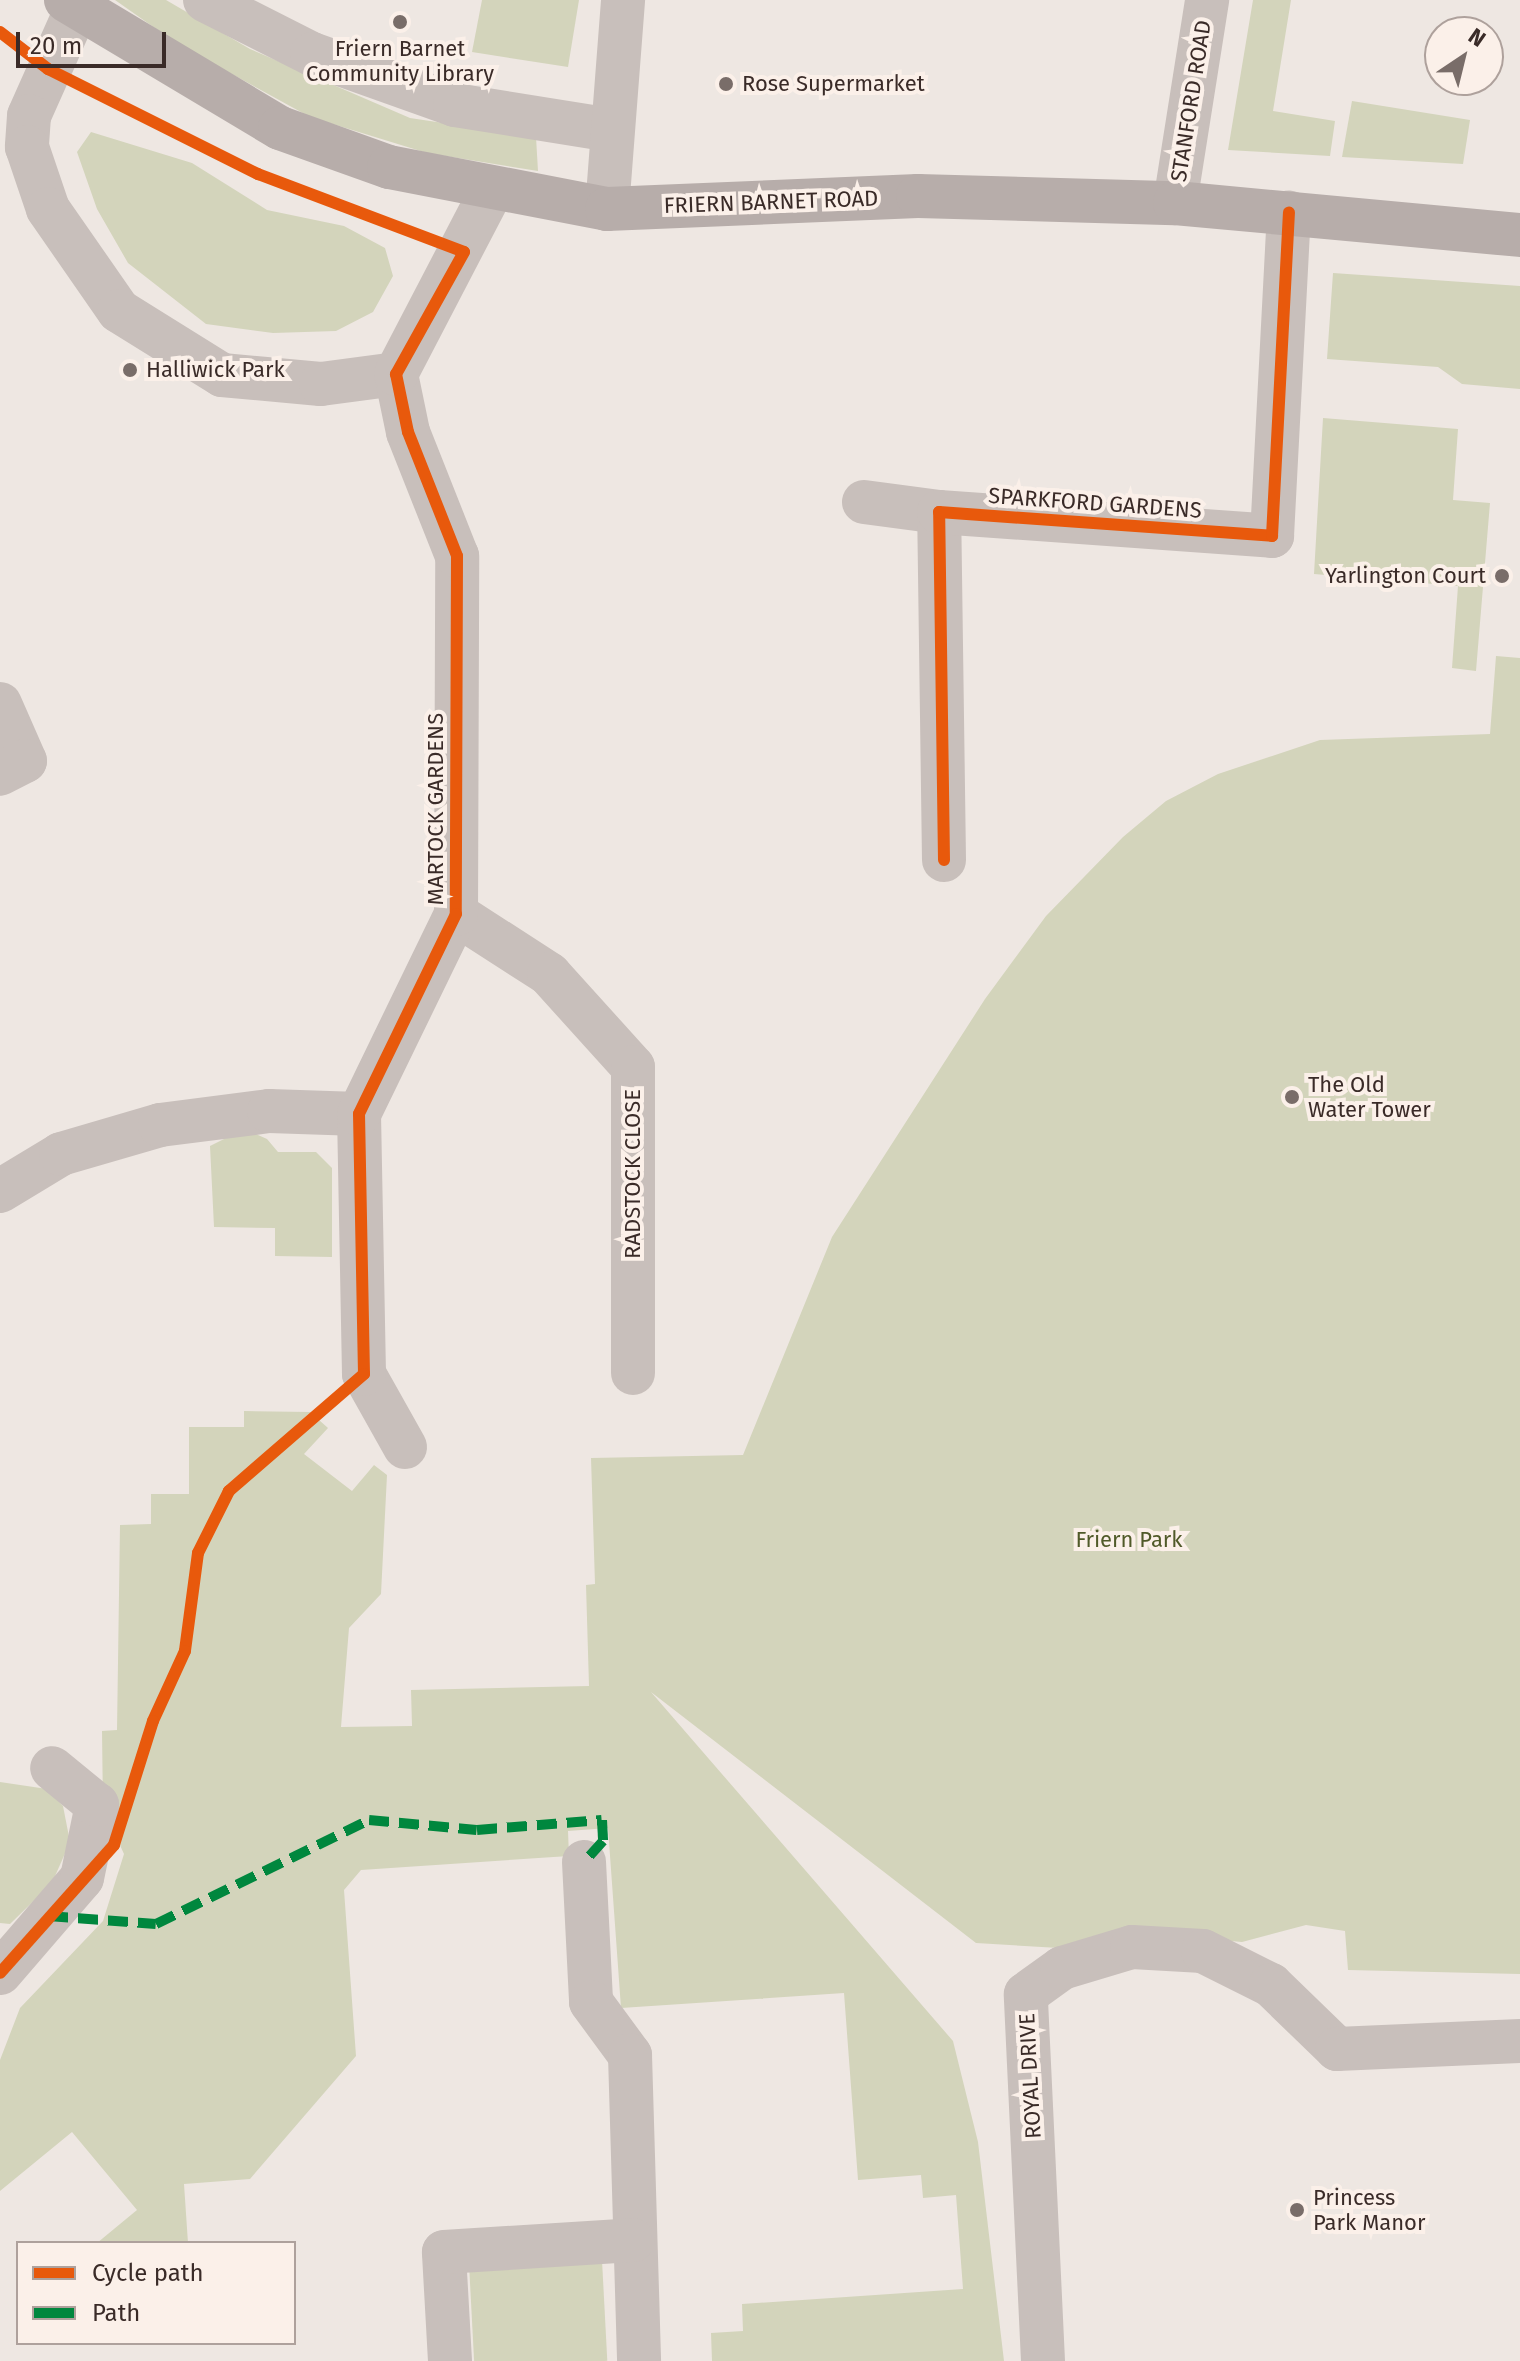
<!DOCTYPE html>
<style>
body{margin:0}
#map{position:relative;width:1520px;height:2361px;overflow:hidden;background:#eee7e2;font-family:"Fira Sans",sans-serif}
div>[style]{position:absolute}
.green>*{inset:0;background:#d3d4bb;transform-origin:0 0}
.street>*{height:44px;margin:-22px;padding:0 22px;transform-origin:22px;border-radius:22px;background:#c8bfbb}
.primary>*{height:44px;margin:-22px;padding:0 22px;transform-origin:22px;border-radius:22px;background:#b7adaa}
.quiet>*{height:10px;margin-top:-5px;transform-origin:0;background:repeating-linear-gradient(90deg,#00873e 0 20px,transparent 0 30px)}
.cycleway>*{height:12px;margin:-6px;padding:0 6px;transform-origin:6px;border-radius:6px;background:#e8590c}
.dots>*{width:22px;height:22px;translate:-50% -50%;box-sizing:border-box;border:4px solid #fbf0e9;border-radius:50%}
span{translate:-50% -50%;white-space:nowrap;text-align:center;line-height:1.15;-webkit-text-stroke:8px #fbf0e9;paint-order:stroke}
.poi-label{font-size:22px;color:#3a2b28}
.left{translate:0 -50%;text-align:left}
.right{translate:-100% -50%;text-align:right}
.street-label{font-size:22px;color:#3a2b28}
.park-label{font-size:22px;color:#505a29}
.legend{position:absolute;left:16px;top:2241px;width:280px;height:104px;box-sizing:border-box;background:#fbf0e9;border:2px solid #aea19c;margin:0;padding:10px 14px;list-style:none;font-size:24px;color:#3a2b28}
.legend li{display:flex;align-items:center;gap:16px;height:40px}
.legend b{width:40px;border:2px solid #aea19c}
.north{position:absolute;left:1424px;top:16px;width:80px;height:80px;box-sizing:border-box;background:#fbf0e9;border:2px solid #aea19c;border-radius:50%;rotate:35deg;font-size:22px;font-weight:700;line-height:32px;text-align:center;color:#3a2b28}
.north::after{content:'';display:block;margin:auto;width:28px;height:36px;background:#796d69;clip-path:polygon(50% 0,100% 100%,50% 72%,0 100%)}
.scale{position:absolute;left:16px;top:32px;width:150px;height:36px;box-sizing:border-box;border:4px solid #3a2b28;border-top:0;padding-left:10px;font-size:24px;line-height:28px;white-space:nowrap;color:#3a2b28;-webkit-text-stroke:6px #fbf0e9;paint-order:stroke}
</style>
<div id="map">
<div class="green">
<div style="clip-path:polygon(115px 0,166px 0,250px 49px,410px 118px,536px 137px,538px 171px,427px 153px,310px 117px,179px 45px)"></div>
<div style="clip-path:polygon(482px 0,579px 0,568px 67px,472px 52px)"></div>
<div style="clip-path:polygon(1253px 0,1291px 0,1273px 111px,1335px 121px,1330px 156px,1228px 150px)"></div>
<div style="clip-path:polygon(1352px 101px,1470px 120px,1463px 164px,1342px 157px)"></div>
<div style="clip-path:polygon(91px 132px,192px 163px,267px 210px,344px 226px,385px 248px,393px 276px,373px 312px,336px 331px,273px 333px,206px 324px,128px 263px,97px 209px,77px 152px)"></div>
<div style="clip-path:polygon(1333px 273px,1520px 286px,1520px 389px,1462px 384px,1438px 367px,1327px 359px)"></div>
<div style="clip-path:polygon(1323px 418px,1458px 429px,1453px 500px,1490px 503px,1476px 671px,1452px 668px,1458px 586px,1314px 574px)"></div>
<div style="clip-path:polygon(1496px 656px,1520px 658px,1520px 1974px,1348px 1970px,1345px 1931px,1306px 1925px,1242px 1942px,1128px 1932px,1076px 1949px,976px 1943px,651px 1692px,953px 2041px,978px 2142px,1004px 2361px,712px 2361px,711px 2333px,743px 2331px,742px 2304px,963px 2289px,956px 2195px,923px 2198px,921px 2175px,858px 2180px,844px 1993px,621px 2008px,608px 1828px,568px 1831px,569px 1856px,361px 1870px,344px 1890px,356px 2056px,250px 2179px,184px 2184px,188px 2243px,97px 2243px,137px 2210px,72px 2132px,0 2191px,0 2060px,20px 2008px,103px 1921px,124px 1854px,103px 1808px,102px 1731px,117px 1730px,120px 1525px,151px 1524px,151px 1494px,189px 1494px,189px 1427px,244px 1427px,244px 1411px,310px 1412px,328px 1428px,304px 1454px,352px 1491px,374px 1465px,387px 1475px,381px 1594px,349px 1628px,341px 1727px,412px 1726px,411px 1690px,589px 1686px,586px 1585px,595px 1584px,591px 1458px,743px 1455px,832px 1237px,985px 999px,1046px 916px,1123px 837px,1166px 801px,1218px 774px,1320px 740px,1490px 734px)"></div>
<div style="clip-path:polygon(244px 1129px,267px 1139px,278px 1152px,316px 1152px,332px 1168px,332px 1257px,275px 1256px,275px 1228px,214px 1227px,210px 1146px)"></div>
<div style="clip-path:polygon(0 1782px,47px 1789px,63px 1806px,70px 1842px,52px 1883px,10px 1924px,0 1923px)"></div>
<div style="left:602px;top:2260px;width:101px;height:133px;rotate:87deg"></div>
</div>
<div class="street">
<div style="left:205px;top:0;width:120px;rotate:26.8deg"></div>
<div style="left:312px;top:54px;width:152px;rotate:19.6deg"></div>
<div style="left:455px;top:105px;width:158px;rotate:9.1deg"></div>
<div style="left:77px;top:8px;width:118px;rotate:114deg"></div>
<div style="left:29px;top:116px;width:31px;rotate:94deg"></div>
<div style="left:27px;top:147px;width:65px;rotate:71.3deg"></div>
<div style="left:48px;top:209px;width:124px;rotate:55.2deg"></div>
<div style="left:119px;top:311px;width:121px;rotate:31.9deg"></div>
<div style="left:222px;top:375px;width:99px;rotate:5.2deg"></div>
<div style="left:321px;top:384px;width:76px;rotate:-7.6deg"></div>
<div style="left:1175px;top:203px;width:206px;rotate:-81deg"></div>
<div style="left:607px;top:209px;width:210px;rotate:-85.6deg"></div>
<div style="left:864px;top:502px;width:76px;rotate:7.6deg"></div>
<div style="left:0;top:704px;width:62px;rotate:66.3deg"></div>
<div style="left:25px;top:761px;width:28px;rotate:153deg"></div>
<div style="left:944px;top:860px;width:348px;rotate:-90.8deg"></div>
<div style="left:939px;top:512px;width:334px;rotate:4.1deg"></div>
<div style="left:1272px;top:536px;width:324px;rotate:-87deg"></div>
<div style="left:456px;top:914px;width:111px;rotate:32.8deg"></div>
<div style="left:549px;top:974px;width:125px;rotate:47.9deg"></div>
<div style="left:633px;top:1067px;width:306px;rotate:90deg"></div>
<div style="left:0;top:1191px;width:71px;rotate:-31.2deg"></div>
<div style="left:61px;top:1154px;width:103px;rotate:-16.3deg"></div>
<div style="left:160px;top:1125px;width:110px;rotate:-7.3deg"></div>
<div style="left:269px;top:1111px;width:90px;rotate:1.9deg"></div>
<div style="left:405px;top:1447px;width:84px;rotate:-119.3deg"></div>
<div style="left:364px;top:1374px;width:260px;rotate:-91.1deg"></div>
<div style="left:359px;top:1114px;width:222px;rotate:-64.1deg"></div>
<div style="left:456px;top:914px;width:358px;rotate:-89.8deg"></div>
<div style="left:457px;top:556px;width:133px;rotate:-111.6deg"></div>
<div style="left:408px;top:432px;width:59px;rotate:-101.7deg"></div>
<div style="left:396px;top:374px;width:210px;rotate:-62.5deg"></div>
<div style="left:584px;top:1862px;width:140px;rotate:87.1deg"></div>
<div style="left:591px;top:2002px;width:66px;rotate:53.7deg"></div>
<div style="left:630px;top:2055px;width:306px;rotate:88.3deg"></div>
<div style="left:0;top:1973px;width:125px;rotate:-49.2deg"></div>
<div style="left:82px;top:1878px;width:75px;rotate:-78.4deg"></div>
<div style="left:97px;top:1805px;width:58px;rotate:-140.6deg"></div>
<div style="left:450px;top:2361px;width:109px;rotate:-93.2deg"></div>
<div style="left:444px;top:2252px;width:189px;rotate:-3.6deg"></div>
<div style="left:1043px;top:2361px;width:367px;rotate:-92.7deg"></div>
<div style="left:1026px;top:1994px;width:44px;rotate:-35.8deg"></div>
<div style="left:1062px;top:1968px;width:73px;rotate:-16.7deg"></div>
<div style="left:1132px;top:1947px;width:71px;rotate:3.2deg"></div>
<div style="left:1203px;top:1951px;width:76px;rotate:26.6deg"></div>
<div style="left:1271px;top:1985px;width:92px;rotate:44.1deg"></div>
<div style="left:1337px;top:2049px;width:183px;rotate:-2.5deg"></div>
</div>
<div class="primary">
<div style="left:66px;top:0;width:249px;rotate:30.9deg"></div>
<div style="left:280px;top:128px;width:116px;rotate:19.7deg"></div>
<div style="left:389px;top:167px;width:222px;rotate:10.9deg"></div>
<div style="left:607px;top:209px;width:311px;rotate:-2.4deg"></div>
<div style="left:918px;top:196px;width:257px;rotate:1.6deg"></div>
<div style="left:1175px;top:203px;width:346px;rotate:5.3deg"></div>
</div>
<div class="quiet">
<div style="left:48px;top:1916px;width:108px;rotate:4.2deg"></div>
<div style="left:156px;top:1924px;width:237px;rotate:-26deg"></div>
<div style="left:369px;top:1820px;width:108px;rotate:5.3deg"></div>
<div style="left:477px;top:1830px;width:125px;rotate:-4.6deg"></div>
<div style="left:602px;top:1820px;width:21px;rotate:87deg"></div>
<div style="left:603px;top:1841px;width:28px;rotate:132deg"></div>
</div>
<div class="cycleway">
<div style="left:0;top:32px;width:61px;rotate:37.6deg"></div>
<div style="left:48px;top:69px;width:235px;rotate:26.6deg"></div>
<div style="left:258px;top:174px;width:220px;rotate:20.7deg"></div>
<div style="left:464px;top:252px;width:140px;rotate:119.1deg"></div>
<div style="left:396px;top:374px;width:59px;rotate:78.3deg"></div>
<div style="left:408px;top:432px;width:133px;rotate:68.4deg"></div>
<div style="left:457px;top:556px;width:358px;rotate:90.2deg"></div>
<div style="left:456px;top:914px;width:222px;rotate:115.9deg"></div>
<div style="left:359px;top:1114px;width:260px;rotate:88.9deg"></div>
<div style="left:364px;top:1374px;width:179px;rotate:139.1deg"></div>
<div style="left:229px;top:1491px;width:69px;rotate:116.6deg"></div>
<div style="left:198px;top:1553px;width:99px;rotate:97.6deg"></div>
<div style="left:185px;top:1651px;width:77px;rotate:114.6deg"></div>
<div style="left:153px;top:1721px;width:130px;rotate:107.5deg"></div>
<div style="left:114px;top:1845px;width:171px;rotate:131.7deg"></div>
<div style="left:944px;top:860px;width:348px;rotate:-90.8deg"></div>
<div style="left:939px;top:512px;width:334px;rotate:4.1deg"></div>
<div style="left:1272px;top:536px;width:324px;rotate:-87deg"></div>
</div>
<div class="dots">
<div style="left:400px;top:22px;background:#796d69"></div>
<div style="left:726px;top:84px;background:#796d69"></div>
<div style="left:130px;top:370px;background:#796d69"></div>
<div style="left:1502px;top:576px;background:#796d69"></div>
<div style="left:1292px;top:1097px;background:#796d69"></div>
<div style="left:1297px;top:2210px;background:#796d69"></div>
</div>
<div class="poi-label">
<span style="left:400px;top:61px">Friern Barnet<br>Community Library</span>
<span class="left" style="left:742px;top:84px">Rose Supermarket</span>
<span class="left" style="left:146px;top:370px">Halliwick Park</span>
<span class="right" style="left:1486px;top:576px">Yarlington Court</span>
<span class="left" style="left:1308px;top:1097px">The Old<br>Water Tower</span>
<span class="left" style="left:1313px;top:2210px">Princess<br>Park Manor</span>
</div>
<div class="street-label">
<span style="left:1191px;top:101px;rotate:-81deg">STANFORD ROAD</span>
<span style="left:771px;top:202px;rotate:-2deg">FRIERN BARNET ROAD</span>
<span style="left:1095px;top:503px;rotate:4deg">SPARKFORD GARDENS</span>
<span style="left:436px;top:809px;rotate:-90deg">MARTOCK GARDENS</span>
<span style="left:633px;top:1174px;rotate:-90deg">RADSTOCK CLOSE</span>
<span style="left:1030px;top:2076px;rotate:-93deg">ROYAL DRIVE</span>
</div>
<div class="park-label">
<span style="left:1129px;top:1540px">Friern Park</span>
</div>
<ul class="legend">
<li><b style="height:10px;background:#e8590c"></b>Cycle path</li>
<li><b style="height:10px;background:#00873e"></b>Path</li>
</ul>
<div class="north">N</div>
<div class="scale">20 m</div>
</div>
